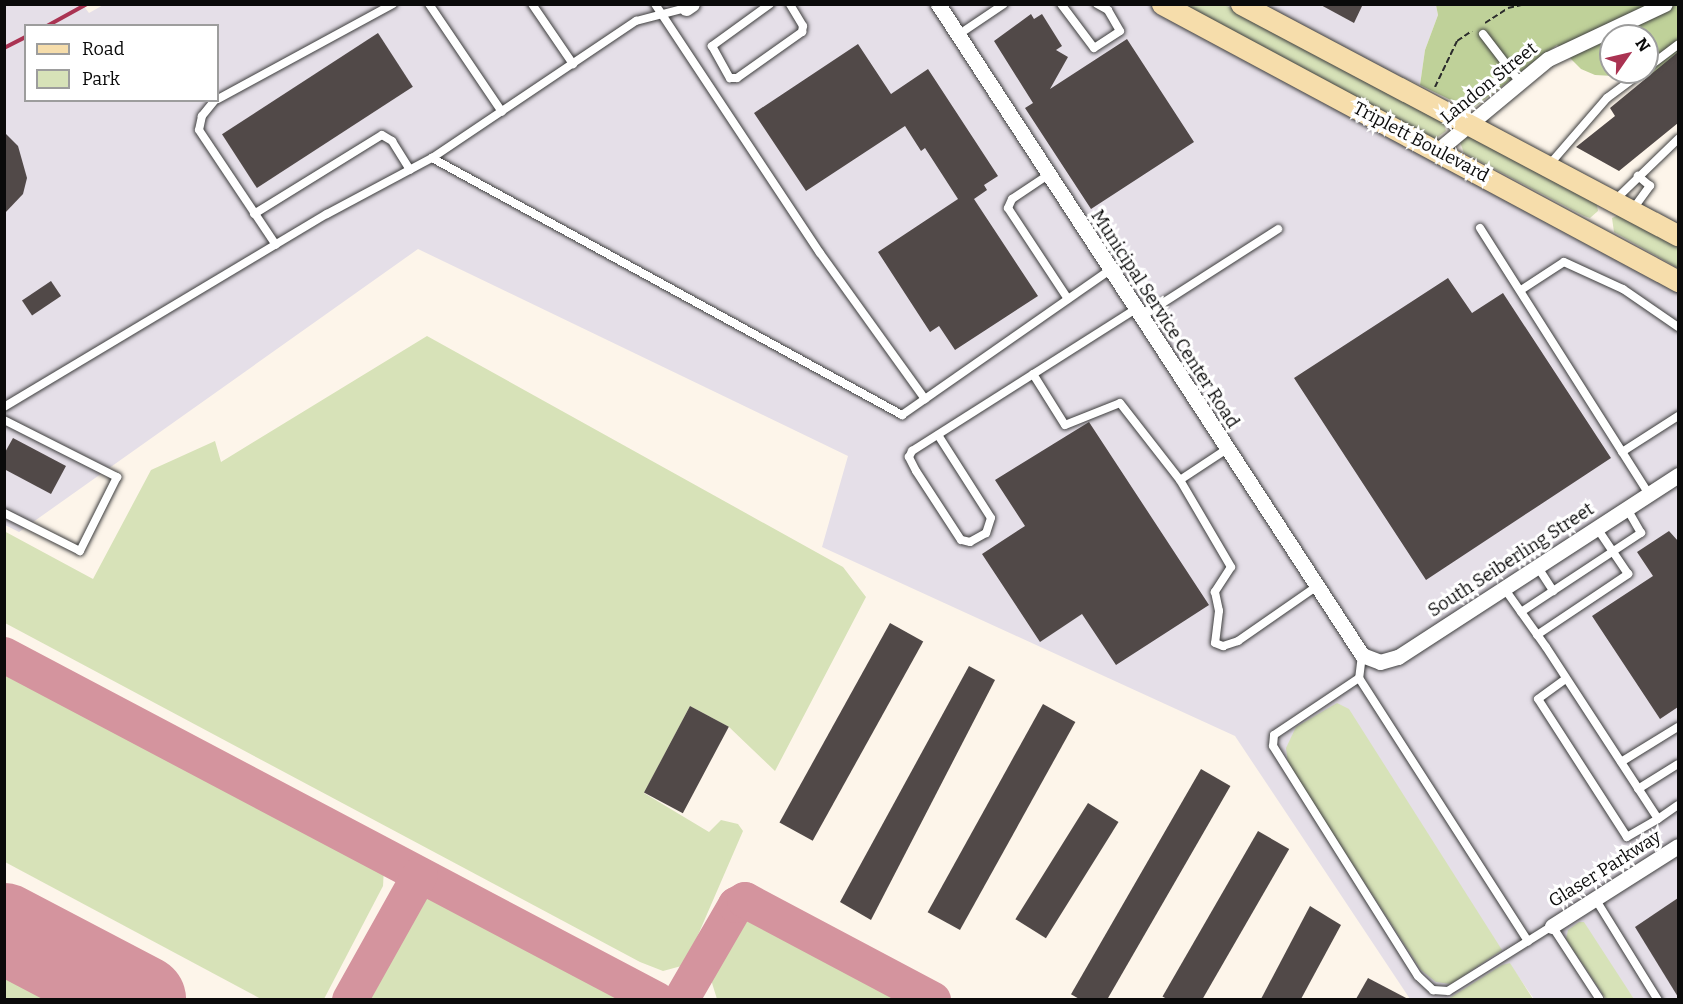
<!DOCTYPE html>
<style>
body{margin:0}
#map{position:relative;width:1683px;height:1004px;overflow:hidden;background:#fdf5ea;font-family:Bitter,serif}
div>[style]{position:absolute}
.industrial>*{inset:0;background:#e5dfe8}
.green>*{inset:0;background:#d7e2b8}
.forest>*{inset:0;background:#bfd199}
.taxiway>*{height:36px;margin:-18px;padding:0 18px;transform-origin:18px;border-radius:18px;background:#d4949e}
.runway>*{height:90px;margin:-45px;padding:0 45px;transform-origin:45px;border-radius:45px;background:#d4949e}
.building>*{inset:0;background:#514948;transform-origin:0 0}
.path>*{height:2px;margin-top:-1px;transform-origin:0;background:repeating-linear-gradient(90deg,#2c2c2c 0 6px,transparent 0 9px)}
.roads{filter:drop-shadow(0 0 2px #3d3d3d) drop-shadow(0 0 2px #3d3d3d)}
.lane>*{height:8px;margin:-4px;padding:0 4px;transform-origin:4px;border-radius:4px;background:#fff}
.street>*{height:15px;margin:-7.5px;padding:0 7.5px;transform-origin:7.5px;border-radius:7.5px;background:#fff}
.secondary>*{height:21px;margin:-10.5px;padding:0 10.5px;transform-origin:10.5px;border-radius:10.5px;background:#f6ddab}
.rail>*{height:4px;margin:-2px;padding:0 2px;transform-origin:2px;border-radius:2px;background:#aa3352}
span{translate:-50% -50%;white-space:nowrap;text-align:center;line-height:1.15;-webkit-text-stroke:6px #fff;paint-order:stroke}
.street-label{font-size:18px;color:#0a0a0a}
.frame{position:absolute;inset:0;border:6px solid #0a0a0a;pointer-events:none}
.legend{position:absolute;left:24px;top:24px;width:195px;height:78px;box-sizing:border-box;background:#fff;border:2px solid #9d9d9d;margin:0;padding:8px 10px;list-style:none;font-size:18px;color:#0a0a0a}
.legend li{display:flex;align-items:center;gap:12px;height:30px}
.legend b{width:30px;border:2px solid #9d9d9d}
.north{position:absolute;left:1599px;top:24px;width:60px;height:60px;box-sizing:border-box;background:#fff;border:2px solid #9d9d9d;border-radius:50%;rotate:56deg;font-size:16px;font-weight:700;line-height:24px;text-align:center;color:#0a0a0a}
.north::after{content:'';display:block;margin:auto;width:21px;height:27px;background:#aa3352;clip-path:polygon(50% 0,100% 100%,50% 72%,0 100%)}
</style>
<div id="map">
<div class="industrial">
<div style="clip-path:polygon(evenodd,105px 4px,1162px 5px,1678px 281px,1678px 999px,1634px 999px,1622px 982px,1597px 999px,1534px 999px,1513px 969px,1464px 999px,1410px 999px,1235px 736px,822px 547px,848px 456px,418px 249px,19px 532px,5px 525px,5px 5px,83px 5px,89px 13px,105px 4px,26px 26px,218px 26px,218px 100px,26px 100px,26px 26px)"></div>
<div style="clip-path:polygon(1241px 5px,1436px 5px,1438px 15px,1425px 50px,1420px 85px)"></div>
</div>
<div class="green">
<div style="clip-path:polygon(1182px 5px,1225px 5px,1442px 117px,1446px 131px,1435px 139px)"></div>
<div style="clip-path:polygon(1470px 134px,1596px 200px,1598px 211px,1590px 218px,1584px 216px,1464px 153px,1460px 142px)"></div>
<div style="clip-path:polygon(1623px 213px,1678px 243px,1678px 268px,1614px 232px,1612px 218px)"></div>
<div style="clip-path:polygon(427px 336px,843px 567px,866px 597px,775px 771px,729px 727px,690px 706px,644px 793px,709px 832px,721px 820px,738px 824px,743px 831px,685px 965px,663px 971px,640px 962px,5px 623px,4px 531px,93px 579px,151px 470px,215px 441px,221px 462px)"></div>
<div style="clip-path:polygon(4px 657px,375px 855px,384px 868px,383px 886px,324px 999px,261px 999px,5px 862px)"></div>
<div style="clip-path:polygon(1337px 703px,1349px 709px,1502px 950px,1451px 984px,1436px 982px,1421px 970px,1288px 764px,1286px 748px,1296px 727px)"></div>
<div style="clip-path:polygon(432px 892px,451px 895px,648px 999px,362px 999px,411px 908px,419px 898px)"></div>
<div style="clip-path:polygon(751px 914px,771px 919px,921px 999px,717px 999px,708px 970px,734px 920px)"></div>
<div style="clip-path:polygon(1579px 922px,1584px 922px,1634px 999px,1606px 999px,1566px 939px,1568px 930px)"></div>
<div style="clip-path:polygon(1510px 963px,1533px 999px,1448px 999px,1502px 965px)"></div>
<div style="clip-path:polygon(4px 969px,5px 969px,62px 999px,5px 999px)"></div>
</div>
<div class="forest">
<div style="clip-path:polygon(evenodd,1436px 5px,1678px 5px,1678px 54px,1650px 78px,1595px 75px,1581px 69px,1557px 45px,1473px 108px,1465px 107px,1420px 85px,1425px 50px,1438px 15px,1436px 5px,1611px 36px,1647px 36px,1647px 72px,1611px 72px,1611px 36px)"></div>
</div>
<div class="taxiway">
<div style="left:4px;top:655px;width:739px;rotate:27.85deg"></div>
<div style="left:350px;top:1000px;width:143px;rotate:-60.8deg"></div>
<div style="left:681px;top:1000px;width:110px;rotate:-59.9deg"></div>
<div style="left:736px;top:905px;width:10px;rotate:-29deg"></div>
<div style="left:745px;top:900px;width:213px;rotate:28deg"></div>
</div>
<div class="runway">
<div style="left:4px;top:928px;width:155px;rotate:27.7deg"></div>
</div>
<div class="building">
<div style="clip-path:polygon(1319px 4px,1363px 4px,1354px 23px)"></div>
<div style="clip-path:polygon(1031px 14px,1034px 19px,1042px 14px,1062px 46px,1056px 50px,1068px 57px,1050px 89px,1127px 39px,1194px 142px,1091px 209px,1025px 108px,1033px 103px,994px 41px)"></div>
<div style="left:378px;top:33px;width:64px;height:186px;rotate:57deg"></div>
<div style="clip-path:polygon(858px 44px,891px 94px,928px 69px,998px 176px,984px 185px,987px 190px,974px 199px,1038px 296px,955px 350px,939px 326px,930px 332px,878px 252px,958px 199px,925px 148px,921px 151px,905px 126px,806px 191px,754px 113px)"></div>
<div style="clip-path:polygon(1678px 52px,1678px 123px,1619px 171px,1576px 147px,1615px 116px,1610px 108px)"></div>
<div style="clip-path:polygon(4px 132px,18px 146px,27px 178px,23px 194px,4px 214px)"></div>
<div style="clip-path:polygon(1448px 278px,1472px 313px,1503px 293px,1611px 458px,1426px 580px,1294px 378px)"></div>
<div style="left:51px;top:281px;width:18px;height:35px;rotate:56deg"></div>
<div style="clip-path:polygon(1089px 422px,1209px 605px,1116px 665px,1082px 614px,1040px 642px,982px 554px,1025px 526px,995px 480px)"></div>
<div style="clip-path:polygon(13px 438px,66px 466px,51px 494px,4px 469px,4px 454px)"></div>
<div style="clip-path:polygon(1669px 531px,1678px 541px,1678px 707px,1660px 719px,1592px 616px,1653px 576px,1637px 552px)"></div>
<div style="left:890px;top:623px;width:38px;height:228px;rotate:29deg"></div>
<div style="clip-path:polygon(969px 666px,995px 680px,871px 920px,840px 902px)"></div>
<div style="left:1043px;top:704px;width:37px;height:238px;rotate:29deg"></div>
<div style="left:690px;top:706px;width:44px;height:98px;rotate:28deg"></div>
<div style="left:1201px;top:769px;width:34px;height:260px;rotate:30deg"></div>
<div style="left:1088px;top:803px;width:36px;height:137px;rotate:32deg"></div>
<div style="left:1258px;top:831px;width:36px;height:191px;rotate:30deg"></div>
<div style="clip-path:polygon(1678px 898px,1678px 997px,1635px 927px)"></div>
<div style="clip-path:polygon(1310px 906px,1341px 925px,1301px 999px,1261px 999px)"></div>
<div style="clip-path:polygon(1368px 978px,1408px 999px,1356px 999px)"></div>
</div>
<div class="path">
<div style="left:1485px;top:23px;width:27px;rotate:-33deg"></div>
<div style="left:1508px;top:8px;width:17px;rotate:-13deg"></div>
<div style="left:1435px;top:87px;width:51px;rotate:-64.4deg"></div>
<div style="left:1457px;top:41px;width:18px;rotate:-34deg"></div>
</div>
<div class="roads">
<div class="lane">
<div style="left:429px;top:4px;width:130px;rotate:55.9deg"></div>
<div style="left:532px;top:4px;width:73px;rotate:55.7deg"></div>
<div style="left:655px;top:4px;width:299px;rotate:56.5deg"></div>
<div style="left:820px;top:253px;width:180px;rotate:54.3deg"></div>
<div style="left:770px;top:4px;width:72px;rotate:144.1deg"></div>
<div style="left:712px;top:46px;width:37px;rotate:61deg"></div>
<div style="left:730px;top:78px;width:7px"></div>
<div style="left:737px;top:78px;width:80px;rotate:-35.3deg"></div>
<div style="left:802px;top:32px;width:6px;rotate:-81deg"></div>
<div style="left:803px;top:26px;width:26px;rotate:-121deg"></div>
<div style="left:1061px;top:4px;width:55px;rotate:53.1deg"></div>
<div style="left:1094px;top:48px;width:31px;rotate:-33deg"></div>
<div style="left:1120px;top:31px;width:24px;rotate:-120deg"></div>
<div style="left:1108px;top:10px;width:13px;rotate:-151deg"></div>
<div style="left:1483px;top:34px;width:59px;rotate:52.5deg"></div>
<div style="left:958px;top:35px;width:55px;rotate:-34deg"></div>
<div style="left:1647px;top:68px;width:39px;rotate:-37deg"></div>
<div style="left:218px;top:99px;width:199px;rotate:-28.5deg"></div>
<div style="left:215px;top:100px;width:21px;rotate:129deg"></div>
<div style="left:202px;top:116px;width:14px;rotate:102deg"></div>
<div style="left:199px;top:130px;width:138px;rotate:56.2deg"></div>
<div style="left:432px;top:158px;width:246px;rotate:-33.9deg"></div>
<div style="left:636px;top:21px;width:52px;rotate:-14.6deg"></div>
<div style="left:1549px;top:165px;width:89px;rotate:-49.1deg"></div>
<div style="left:1607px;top:98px;width:44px;rotate:-36.6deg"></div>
<div style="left:1048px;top:175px;width:43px;rotate:146.3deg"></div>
<div style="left:1012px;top:199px;width:10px;rotate:114deg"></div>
<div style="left:1008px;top:208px;width:109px;rotate:56.6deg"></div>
<div style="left:1615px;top:200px;width:88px;rotate:-44.1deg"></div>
<div style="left:1633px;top:209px;width:29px;rotate:-54deg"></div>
<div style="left:1650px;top:186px;width:16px;rotate:-140deg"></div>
<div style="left:254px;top:214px;width:150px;rotate:-31.7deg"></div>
<div style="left:382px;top:135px;width:12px;rotate:31deg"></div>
<div style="left:392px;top:141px;width:34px;rotate:58deg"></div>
<div style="left:1480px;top:228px;width:315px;rotate:57.6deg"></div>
<div style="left:1521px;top:290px;width:51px;rotate:-33.1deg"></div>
<div style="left:1564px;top:262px;width:65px;rotate:24.6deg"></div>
<div style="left:1623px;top:289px;width:67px;rotate:34.6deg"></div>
<div style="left:1141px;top:317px;width:163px;rotate:-32.7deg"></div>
<div style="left:1033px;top:374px;width:60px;rotate:57.9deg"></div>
<div style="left:1065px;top:425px;width:59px;rotate:-21.8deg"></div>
<div style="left:1120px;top:403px;width:98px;rotate:52.1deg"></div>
<div style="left:1180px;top:480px;width:101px;rotate:59.6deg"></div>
<div style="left:1231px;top:567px;width:30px;rotate:123deg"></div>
<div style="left:1215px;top:592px;width:19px;rotate:78deg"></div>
<div style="left:1219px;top:611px;width:32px;rotate:97deg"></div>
<div style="left:1215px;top:643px;width:9px;rotate:21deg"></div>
<div style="left:1223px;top:646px;width:16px;rotate:-18deg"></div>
<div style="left:1238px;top:641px;width:96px;rotate:-34.8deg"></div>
<div style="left:4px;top:407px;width:376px;rotate:-30.9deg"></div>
<div style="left:327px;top:214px;width:119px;rotate:-28.1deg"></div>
<div style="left:432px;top:158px;width:536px;rotate:28.67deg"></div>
<div style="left:902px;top:415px;width:254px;rotate:-34.9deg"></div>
<div style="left:4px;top:420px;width:127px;rotate:26.8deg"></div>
<div style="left:117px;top:477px;width:83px;rotate:116.6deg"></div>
<div style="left:80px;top:551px;width:85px;rotate:-153.4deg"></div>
<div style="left:938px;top:435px;width:98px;rotate:57.4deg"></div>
<div style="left:991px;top:518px;width:16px;rotate:108deg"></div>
<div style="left:986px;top:533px;width:18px;rotate:151deg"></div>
<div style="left:970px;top:542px;width:9px;rotate:-167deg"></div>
<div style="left:961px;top:540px;width:82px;rotate:-123.1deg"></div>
<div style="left:916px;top:471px;width:16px;rotate:-117deg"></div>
<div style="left:909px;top:457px;width:7px;rotate:-63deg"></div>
<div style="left:912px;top:451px;width:265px;rotate:-32.4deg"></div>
<div style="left:1622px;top:452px;width:67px;rotate:-32.7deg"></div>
<div style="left:1180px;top:480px;width:56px;rotate:-33.4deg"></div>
<div style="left:1537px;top:566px;width:30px;rotate:57deg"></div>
<div style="left:1504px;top:588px;width:72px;rotate:54.6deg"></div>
<div style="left:1546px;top:647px;width:205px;rotate:56.9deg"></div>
<div style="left:1658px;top:819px;width:36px;rotate:150deg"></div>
<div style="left:1627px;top:837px;width:164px;rotate:-122.8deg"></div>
<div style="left:1538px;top:699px;width:34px;rotate:-36deg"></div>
<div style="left:1521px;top:612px;width:144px;rotate:-33.4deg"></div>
<div style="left:1641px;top:533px;width:28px;rotate:-120deg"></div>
<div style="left:1537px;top:635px;width:110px;rotate:-33.8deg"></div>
<div style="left:1628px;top:574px;width:55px;rotate:-124deg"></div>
<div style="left:1362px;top:655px;width:23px;rotate:97deg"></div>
<div style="left:1359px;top:678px;width:313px;rotate:57.3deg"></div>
<div style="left:1359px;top:678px;width:102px;rotate:146.2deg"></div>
<div style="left:1274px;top:735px;width:11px;rotate:95deg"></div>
<div style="left:1273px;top:746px;width:272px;rotate:57.8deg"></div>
<div style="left:1418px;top:976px;width:21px;rotate:43deg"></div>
<div style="left:1433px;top:990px;width:15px;rotate:4deg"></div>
<div style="left:1448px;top:991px;width:123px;rotate:-32deg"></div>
<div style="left:1552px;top:926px;width:86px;rotate:56.9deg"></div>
<div style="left:1621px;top:762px;width:67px;rotate:-31.6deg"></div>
<div style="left:1638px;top:789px;width:47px;rotate:-32deg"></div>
<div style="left:1658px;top:819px;width:24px;rotate:-35deg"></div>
<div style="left:1596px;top:900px;width:118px;rotate:58.2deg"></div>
</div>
<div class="street">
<div style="left:938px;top:4px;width:777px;rotate:56.92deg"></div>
<div style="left:1362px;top:655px;width:19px;rotate:21deg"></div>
<div style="left:1380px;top:662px;width:19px;rotate:-16deg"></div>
<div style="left:1398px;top:657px;width:334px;rotate:-33deg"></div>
<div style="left:686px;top:8px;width:7px;rotate:-34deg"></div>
<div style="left:1437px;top:151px;width:144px;rotate:-39.7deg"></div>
<div style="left:1548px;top:59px;width:129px;rotate:-25.2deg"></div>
<div style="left:1552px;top:926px;width:149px;rotate:-32.4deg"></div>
</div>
<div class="secondary">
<div style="left:1162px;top:4px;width:586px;rotate:28.23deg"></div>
<div style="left:1241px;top:4px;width:494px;rotate:27.9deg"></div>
</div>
</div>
<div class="rail">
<div style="left:47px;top:26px;width:46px;rotate:-28.8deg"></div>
<div style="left:4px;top:48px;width:25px;rotate:-27deg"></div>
</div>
<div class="street-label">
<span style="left:1489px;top:83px;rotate:-39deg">Landon Street</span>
<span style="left:1421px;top:142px;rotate:28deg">Triplett Boulevard</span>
<span style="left:1165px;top:319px;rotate:57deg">Municipal Service Center Road</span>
<span style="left:1511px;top:560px;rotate:-33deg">South Seiberling Street</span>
<span style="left:1605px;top:869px;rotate:-32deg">Glaser Parkway</span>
</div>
<div class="frame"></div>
<ul class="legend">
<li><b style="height:8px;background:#f6ddab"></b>Road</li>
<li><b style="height:16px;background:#d7e2b8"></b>Park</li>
</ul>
<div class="north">N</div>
</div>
